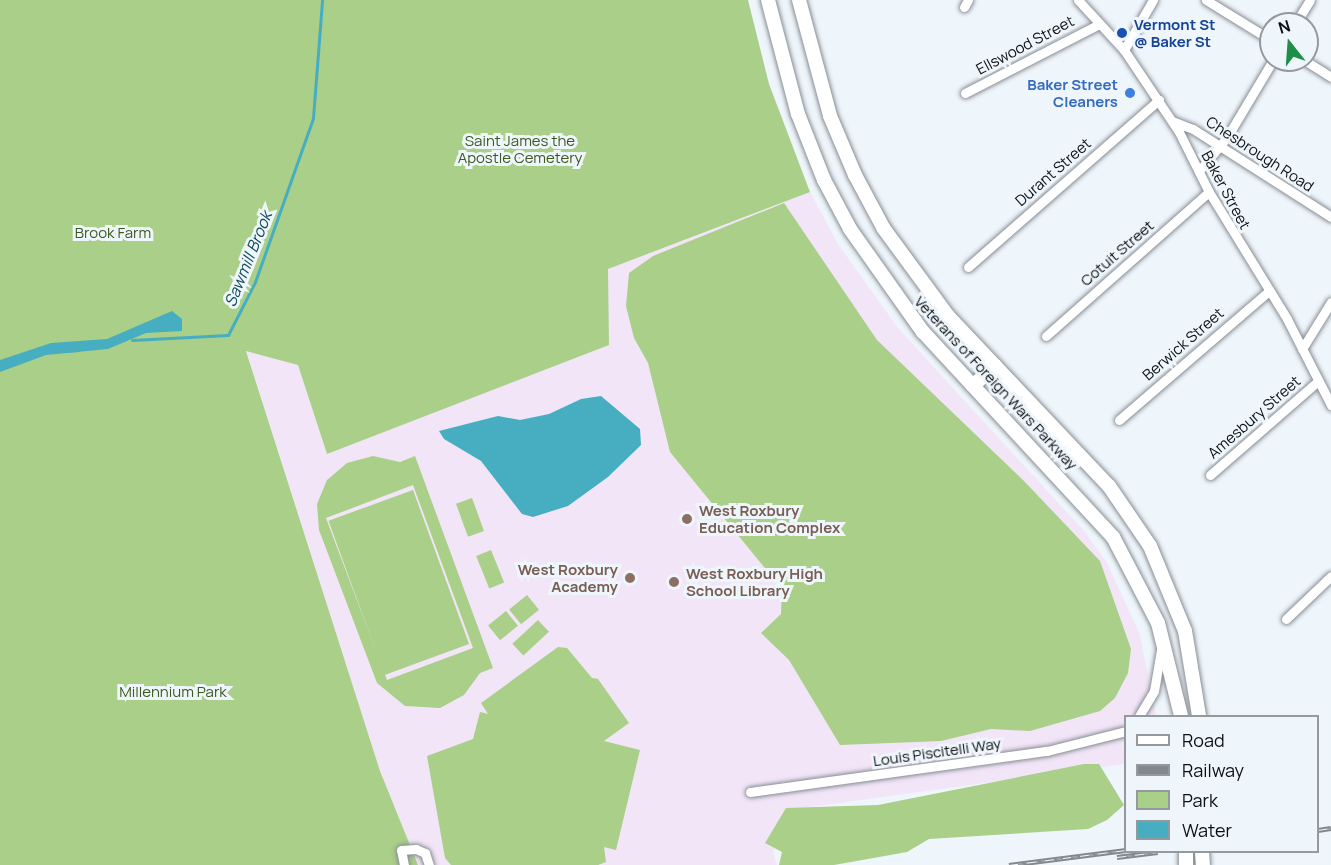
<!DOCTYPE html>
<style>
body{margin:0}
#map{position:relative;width:1331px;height:865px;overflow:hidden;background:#eef5fb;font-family:Manrope,sans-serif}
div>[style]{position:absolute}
.education>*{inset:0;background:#f2e5f8}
.green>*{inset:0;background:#aacf88;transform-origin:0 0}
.water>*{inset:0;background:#47aec1}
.stream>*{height:3px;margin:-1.5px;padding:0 1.5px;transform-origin:1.5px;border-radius:1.5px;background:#47aec1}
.roads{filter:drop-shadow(0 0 2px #888e93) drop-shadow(0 0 2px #888e93)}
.minor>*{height:9px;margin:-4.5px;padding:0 4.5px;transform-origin:4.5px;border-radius:4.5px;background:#fff}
.highway>*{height:14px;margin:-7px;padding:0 7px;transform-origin:7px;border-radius:7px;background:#fff}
.rail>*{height:5px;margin-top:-2.5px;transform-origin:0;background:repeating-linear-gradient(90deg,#eef5fb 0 9px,#83888c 0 18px);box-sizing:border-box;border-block:2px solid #83888c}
.dots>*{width:16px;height:16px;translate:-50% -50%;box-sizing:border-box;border:3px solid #eef5fb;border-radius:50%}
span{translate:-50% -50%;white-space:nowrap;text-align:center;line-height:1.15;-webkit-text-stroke:6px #eef5fb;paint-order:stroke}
.transit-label{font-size:15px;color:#164399;font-weight:700}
.left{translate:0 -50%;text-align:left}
.street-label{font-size:15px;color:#0d1012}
.shop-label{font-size:15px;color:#366cbe;font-weight:700}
.right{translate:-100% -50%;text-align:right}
.park-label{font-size:15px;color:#3d591f}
.education-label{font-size:15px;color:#785e54;font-weight:700}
.water-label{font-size:16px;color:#104c57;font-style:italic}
.legend{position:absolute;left:1124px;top:715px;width:195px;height:138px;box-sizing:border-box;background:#eef5fb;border:2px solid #94999e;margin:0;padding:8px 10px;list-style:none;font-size:18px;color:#0d1012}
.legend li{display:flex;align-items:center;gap:12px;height:30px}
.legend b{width:30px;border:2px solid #94999e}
.north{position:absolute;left:1259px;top:12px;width:60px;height:60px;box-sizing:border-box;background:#eef5fb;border:2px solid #94999e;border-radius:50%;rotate:343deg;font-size:16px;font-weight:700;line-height:24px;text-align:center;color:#0d1012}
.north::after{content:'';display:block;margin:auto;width:21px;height:27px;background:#1e8f48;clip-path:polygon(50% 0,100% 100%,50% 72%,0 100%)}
</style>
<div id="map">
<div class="education">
<div style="clip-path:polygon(810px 192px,838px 244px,898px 328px,1085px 532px,1107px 563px,1140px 635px,1156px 716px,1126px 716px,1125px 764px,802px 808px,780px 836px,773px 852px,777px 865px,418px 865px,380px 771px,238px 324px,276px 296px,327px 454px,608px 269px)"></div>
</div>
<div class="green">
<div style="clip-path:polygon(0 0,748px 0,769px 84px,810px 192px,608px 269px,609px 345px,327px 454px,298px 365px,246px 351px,380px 771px,418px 865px,0 865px)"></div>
<div style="clip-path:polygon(784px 203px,877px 340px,1023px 480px,1100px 561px,1131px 649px,1128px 673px,1115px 698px,1100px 711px,1030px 731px,991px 729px,941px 741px,840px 745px,789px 660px,761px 633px,781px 614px,782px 589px,670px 452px,648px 363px,634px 338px,626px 306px,629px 273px,653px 256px)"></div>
<div style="clip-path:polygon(evenodd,373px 456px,400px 462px,415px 456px,493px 668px,480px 673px,464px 695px,440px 708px,405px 706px,377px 683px,319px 530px,317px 504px,327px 480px,347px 463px,373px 456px,413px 485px,473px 648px,387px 680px,326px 518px,413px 485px)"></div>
<div style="left:413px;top:490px;width:164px;height:90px;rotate:70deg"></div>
<div style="left:472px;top:498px;width:35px;height:17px;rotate:70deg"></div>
<div style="left:491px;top:550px;width:35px;height:16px;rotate:68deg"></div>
<div style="left:527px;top:595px;width:19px;height:23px;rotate:51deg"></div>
<div style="left:506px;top:611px;width:19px;height:23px;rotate:51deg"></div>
<div style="left:538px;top:620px;width:16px;height:35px;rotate:47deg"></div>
<div style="clip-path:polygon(558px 647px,567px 648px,592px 678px,598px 679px,629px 723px,604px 741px,640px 750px,616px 850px,604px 847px,606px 862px,598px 865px,451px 865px,445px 858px,427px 756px,473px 739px,480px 712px,488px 714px,481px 703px)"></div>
<div style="clip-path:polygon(1084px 764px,1099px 764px,1124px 805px,1107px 820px,1088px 829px,929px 839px,907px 852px,834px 865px,779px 865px,782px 852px,765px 843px,786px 808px,878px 805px)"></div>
</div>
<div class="water">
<div style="clip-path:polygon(172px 311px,182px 319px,182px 331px,146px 333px,108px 349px,46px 355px,0 372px,0 360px,51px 343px,107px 339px)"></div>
<div style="clip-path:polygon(601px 396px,640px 429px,641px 445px,608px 477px,568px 506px,533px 517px,522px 514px,481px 461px,444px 439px,439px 431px,498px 416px,520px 420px,549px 414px,581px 399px)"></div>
</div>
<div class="stream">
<div style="left:132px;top:340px;width:96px;rotate:-3deg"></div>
<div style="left:228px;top:335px;width:59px;rotate:-63deg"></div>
<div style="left:255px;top:282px;width:174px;rotate:-70.5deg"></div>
<div style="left:313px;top:118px;width:118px;rotate:-85.6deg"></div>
<div style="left:64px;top:351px;width:14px;rotate:-4deg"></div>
</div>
<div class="roads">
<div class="minor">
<div style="left:1078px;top:0;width:68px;rotate:47.4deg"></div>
<div style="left:1124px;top:50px;width:99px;rotate:56.1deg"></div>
<div style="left:1179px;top:132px;width:67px;rotate:63.4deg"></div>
<div style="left:1209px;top:192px;width:149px;rotate:58.4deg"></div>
<div style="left:1287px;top:319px;width:97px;rotate:62.9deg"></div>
<div style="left:1206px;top:0;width:76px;rotate:31.6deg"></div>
<div style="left:964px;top:7px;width:8px;rotate:-60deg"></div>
<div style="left:1295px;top:24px;width:28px;rotate:-58deg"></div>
<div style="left:1124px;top:50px;width:58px;rotate:-59.9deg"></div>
<div style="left:1304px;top:60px;width:32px;rotate:32deg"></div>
<div style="left:965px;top:93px;width:151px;rotate:-27.2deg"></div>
<div style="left:1172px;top:121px;width:22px;rotate:21deg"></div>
<div style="left:1193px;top:129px;width:164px;rotate:32.5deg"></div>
<div style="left:1199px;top:171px;width:44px;rotate:-50.5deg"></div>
<div style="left:1227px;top:137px;width:90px;rotate:-59.1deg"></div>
<div style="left:968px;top:267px;width:254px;rotate:-41.2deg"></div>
<div style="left:1046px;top:336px;width:217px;rotate:-41.5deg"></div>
<div style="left:1302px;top:349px;width:55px;rotate:-58.3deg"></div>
<div style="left:1119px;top:420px;width:196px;rotate:-40.7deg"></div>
<div style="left:1210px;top:475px;width:143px;rotate:-41deg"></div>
<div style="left:1286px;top:619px;width:62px;rotate:-43.7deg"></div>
<div style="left:1139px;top:716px;width:29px;rotate:-59deg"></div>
<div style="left:1154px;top:691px;width:42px;rotate:-80.3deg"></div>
<div style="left:750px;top:792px;width:300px;rotate:-7.9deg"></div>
<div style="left:1047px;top:751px;width:81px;rotate:-14.2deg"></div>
<div style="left:404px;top:865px;width:15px;rotate:-101deg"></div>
<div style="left:401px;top:850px;width:15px;rotate:-4deg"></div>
<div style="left:416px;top:849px;width:10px;rotate:24deg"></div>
<div style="left:425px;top:853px;width:13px;rotate:72deg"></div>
</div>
<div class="highway">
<div style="left:768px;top:0;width:118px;rotate:75.3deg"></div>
<div style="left:798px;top:114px;width:71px;rotate:68.5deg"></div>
<div style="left:824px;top:180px;width:55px;rotate:62deg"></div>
<div style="left:850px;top:229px;width:126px;rotate:54.7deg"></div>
<div style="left:923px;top:332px;width:280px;rotate:47.2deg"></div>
<div style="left:1113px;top:537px;width:97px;rotate:62.4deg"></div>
<div style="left:1158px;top:623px;width:96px;rotate:76.1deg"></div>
<div style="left:799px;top:0;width:120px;rotate:75deg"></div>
<div style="left:830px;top:116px;width:64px;rotate:67deg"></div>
<div style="left:855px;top:175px;width:61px;rotate:61.8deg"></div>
<div style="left:884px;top:229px;width:108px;rotate:53.7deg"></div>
<div style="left:948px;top:316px;width:234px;rotate:46.6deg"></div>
<div style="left:1109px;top:486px;width:73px;rotate:55.7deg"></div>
<div style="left:1150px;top:546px;width:92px;rotate:67.6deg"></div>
<div style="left:1185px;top:631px;width:86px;rotate:80.6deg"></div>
<div style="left:973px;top:386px;width:30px;rotate:-44deg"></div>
<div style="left:1186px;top:852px;width:13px;rotate:90deg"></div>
<div style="left:1202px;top:852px;width:13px;rotate:86deg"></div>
</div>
</div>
<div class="rail">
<div style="left:1318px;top:830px;width:13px;rotate:-9deg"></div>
<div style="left:1117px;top:857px;width:41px;rotate:-7deg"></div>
<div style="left:1009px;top:865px;width:118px;rotate:-7.3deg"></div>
</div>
<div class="dots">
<div style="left:1122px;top:33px;background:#1a4fb4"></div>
<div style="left:1130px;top:93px;background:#3f7fe0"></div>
<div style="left:687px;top:519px;background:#8d6e63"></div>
<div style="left:630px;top:578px;background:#8d6e63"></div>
<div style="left:674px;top:582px;background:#8d6e63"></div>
</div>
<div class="transit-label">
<span class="left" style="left:1134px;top:33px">Vermont St<br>@ Baker St</span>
</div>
<div class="street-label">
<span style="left:1025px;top:45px;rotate:-28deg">Ellswood Street</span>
<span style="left:1260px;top:154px;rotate:33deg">Chesbrough Road</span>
<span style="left:1053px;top:172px;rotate:-41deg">Durant Street</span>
<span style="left:1226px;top:190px;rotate:62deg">Baker Street</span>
<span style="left:1117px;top:253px;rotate:-41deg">Cotuit Street</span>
<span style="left:1183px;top:344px;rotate:-41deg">Berwick Street</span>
<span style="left:996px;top:383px;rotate:47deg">Veterans of Foreign Wars Parkway</span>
<span style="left:1254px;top:417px;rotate:-41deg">Amesbury Street</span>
<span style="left:937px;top:752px;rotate:-8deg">Louis Piscitelli Way</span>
</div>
<div class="shop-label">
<span class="right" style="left:1118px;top:93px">Baker Street<br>Cleaners</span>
</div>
<div class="park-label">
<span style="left:520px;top:149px">Saint James the<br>Apostle Cemetery</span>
<span style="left:113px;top:233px">Brook Farm</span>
<span style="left:173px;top:692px">Millennium Park</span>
</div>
<div class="education-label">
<span class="left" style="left:699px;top:519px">West Roxbury<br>Education Complex</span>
<span class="right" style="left:618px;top:578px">West Roxbury<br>Academy</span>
<span class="left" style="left:686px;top:582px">West Roxbury High<br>School Library</span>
</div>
<div class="water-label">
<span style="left:248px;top:259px;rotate:-68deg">Sawmill Brook</span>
</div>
<ul class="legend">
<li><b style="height:8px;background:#fff"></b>Road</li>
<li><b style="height:8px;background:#83888c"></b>Railway</li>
<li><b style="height:16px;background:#aacf88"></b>Park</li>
<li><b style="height:16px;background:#47aec1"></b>Water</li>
</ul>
<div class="north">N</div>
</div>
